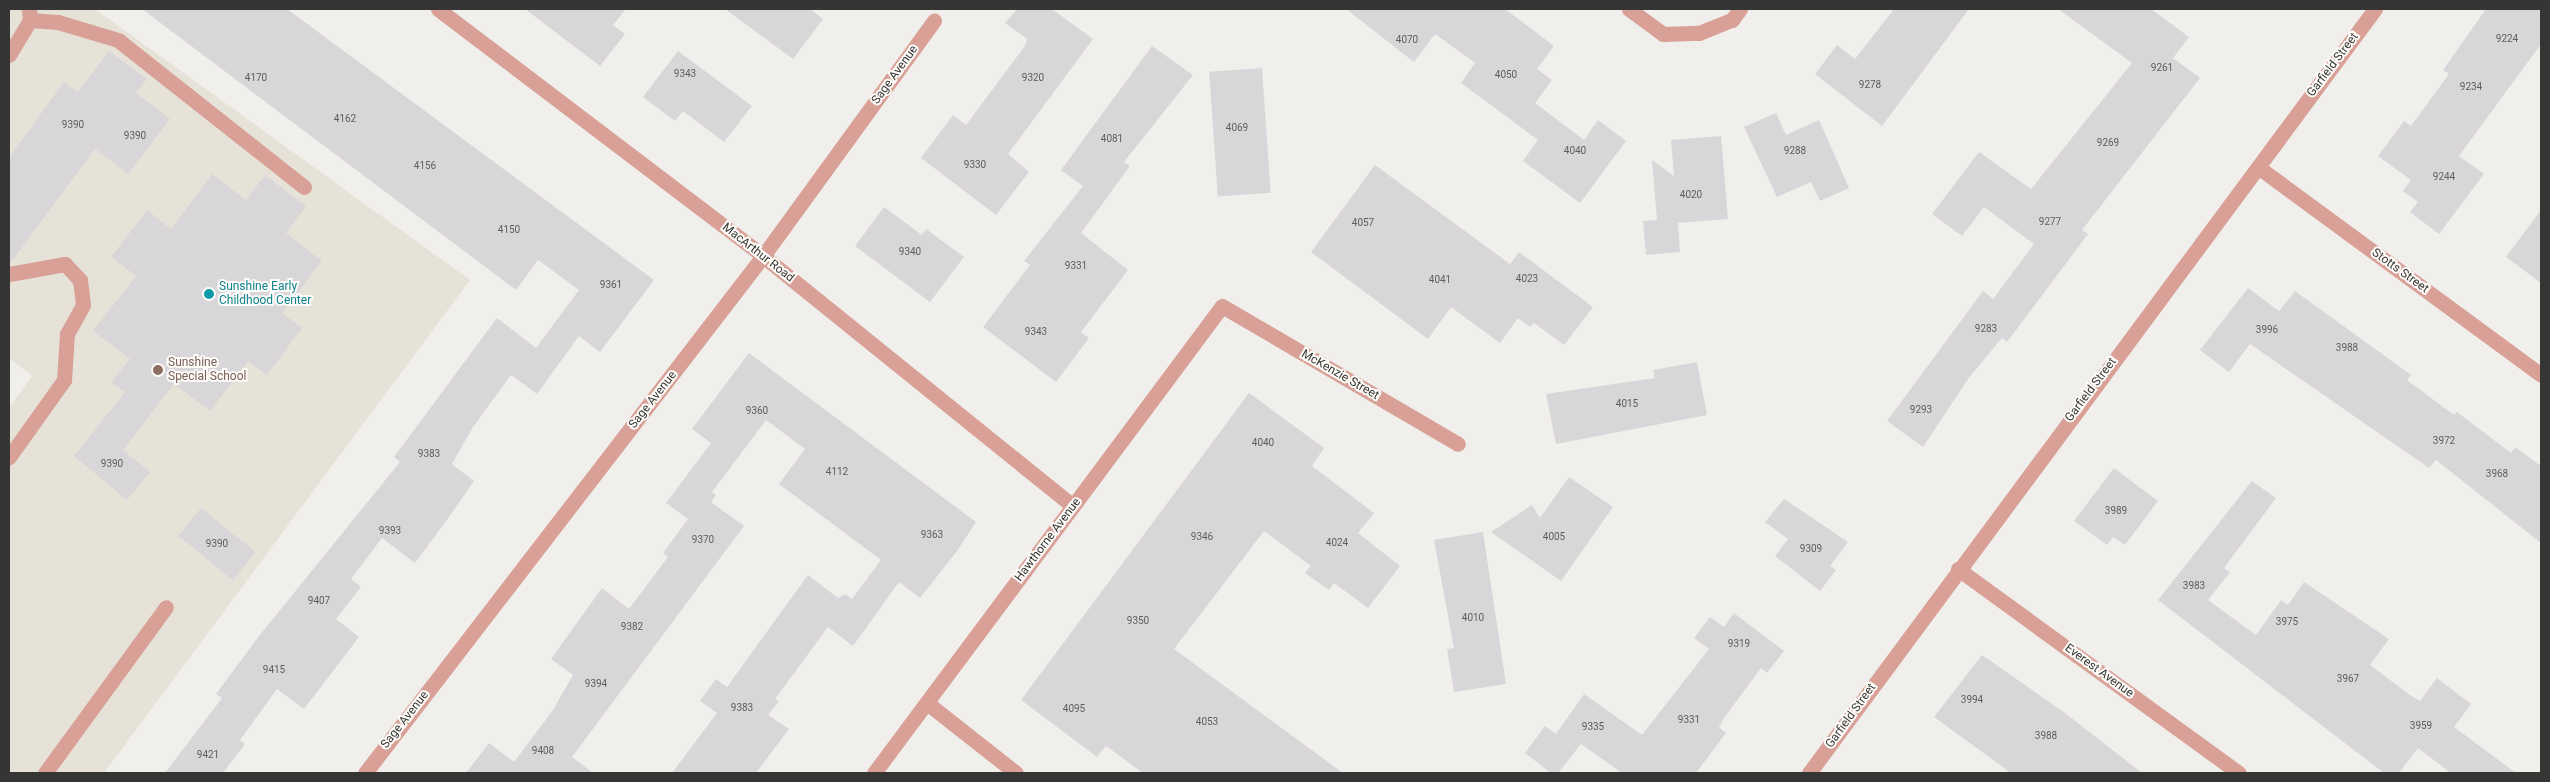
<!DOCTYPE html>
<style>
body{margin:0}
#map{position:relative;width:2550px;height:782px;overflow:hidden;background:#f1efeb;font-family:Roboto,sans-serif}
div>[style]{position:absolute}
.built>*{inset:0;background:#e7e2d8}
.building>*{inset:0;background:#d9d6da;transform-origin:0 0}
.lane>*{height:15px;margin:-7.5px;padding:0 7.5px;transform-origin:7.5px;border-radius:7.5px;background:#d8a096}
.street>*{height:15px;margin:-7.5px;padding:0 7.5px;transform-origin:7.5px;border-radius:7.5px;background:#d8a096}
.dots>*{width:14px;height:14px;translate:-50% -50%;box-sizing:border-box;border:2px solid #fefcf9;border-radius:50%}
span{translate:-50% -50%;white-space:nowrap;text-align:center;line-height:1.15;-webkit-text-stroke:4px #fefcf9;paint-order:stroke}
.number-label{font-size:10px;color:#5e5d5d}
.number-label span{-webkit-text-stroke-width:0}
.street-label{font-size:12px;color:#353533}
.culture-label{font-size:12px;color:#0d838f}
.left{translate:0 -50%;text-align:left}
.education-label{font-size:12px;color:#785e54}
.frame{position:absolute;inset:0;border:10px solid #353533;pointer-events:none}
</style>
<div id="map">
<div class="built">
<div style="clip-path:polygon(9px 9px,95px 9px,470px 280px,104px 773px,9px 773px,9px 408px,32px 376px,9px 358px)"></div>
</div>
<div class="building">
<div style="clip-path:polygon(142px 9px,287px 9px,654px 280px,600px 352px,579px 336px,537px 394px,511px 375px,473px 427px,452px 464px,474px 481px,444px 524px,415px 563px,382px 538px,351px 579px,361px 587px,336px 619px,359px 637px,304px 709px,277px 689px,240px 740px,245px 744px,223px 773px,165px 773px,222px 698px,216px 694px,259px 636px,400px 462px,394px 457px,497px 318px,536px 348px,579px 290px,538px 260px,516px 290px)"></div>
<div style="clip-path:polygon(525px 9px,626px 9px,613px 25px,625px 34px,600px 66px)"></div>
<div style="clip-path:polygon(725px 9px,810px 9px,823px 19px,793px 59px)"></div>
<div style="clip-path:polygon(1017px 9px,1052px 9px,1093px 39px,1008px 154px,1029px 172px,996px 215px,921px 158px,953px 115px,966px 125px,1025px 46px,1027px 39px,1005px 23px)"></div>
<div style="clip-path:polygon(1346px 9px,1505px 9px,1554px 46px,1537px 69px,1552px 80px,1535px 103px,1584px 140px,1598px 120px,1626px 141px,1580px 203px,1523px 161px,1538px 140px,1461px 83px,1475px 63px,1435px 34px,1414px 62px)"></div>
<div style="clip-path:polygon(1894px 9px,1969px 9px,1882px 126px,1815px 74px,1837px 45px,1855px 59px)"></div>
<div style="clip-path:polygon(2058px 9px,2151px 9px,2189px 37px,2173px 58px,2200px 78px,2082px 230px,2088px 234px,2007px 342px,2002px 338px,1968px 379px,1923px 447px,1887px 421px,1983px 291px,1993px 299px,2034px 244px,1984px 207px,1962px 236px,1932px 214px,1979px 152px,2031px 189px,2132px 63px)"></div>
<div style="clip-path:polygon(2486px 9px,2541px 9px,2541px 44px,2459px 156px,2484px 174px,2439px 234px,2410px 212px,2418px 202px,2403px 191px,2411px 180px,2378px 156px,2404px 121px,2411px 126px,2449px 74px,2443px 70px)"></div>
<div style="clip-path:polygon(1152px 46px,1193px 75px,1124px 162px,1130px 166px,1081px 233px,1128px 270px,1081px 332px,1089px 338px,1056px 382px,983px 327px,1030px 265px,1024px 261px,1083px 186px,1061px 170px)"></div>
<div style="clip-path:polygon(109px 51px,147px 79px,136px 93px,170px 119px,128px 174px,95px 149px,9px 265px,9px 157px,64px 82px,78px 92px)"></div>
<div style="clip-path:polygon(678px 51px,752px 106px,724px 142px,683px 111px,675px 121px,643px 97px)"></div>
<div style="left:1262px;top:68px;width:125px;height:53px;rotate:86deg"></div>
<div style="clip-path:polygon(1776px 113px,1786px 135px,1819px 120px,1849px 188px,1820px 201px,1811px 182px,1777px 197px,1744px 127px)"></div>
<div style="clip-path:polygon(1721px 136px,1728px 219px,1678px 223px,1680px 252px,1646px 255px,1643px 221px,1657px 220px,1652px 160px,1674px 176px,1671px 140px)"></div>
<div style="clip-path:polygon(1375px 165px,1510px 264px,1519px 252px,1593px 307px,1564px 345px,1534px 323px,1530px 327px,1518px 318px,1500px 343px,1451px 307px,1428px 339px,1311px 252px)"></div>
<div style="clip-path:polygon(212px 174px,246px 200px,265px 175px,306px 206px,286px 233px,322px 261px,282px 313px,302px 328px,267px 375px,248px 361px,210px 411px,174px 384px,123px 450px,150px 472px,127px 500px,74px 456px,125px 392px,111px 382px,130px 359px,93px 331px,136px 276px,111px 257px,147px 210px,171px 229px)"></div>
<div style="clip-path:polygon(884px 207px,922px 235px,926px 229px,964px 257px,930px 302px,855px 246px)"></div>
<div style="clip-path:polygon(2541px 210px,2541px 283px,2506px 257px)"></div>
<div style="clip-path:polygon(2248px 288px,2279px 311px,2295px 291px,2411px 375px,2407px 380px,2454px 415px,2457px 412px,2511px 453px,2515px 447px,2541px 466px,2541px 543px,2436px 460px,2429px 468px,2250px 344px,2229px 372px,2200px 350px)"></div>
<div style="clip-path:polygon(749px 353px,976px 522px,957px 551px,920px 598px,899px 582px,853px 646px,828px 627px,775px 699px,779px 701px,768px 715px,789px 729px,756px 773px,672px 773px,717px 713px,700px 701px,716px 679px,727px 687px,808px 575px,838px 598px,845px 594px,852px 599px,881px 560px,779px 484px,805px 449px,766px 420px,712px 492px,716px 495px,711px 502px,744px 526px,572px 757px,593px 773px,466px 773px,489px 743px,514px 762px,553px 710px,573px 675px,551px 659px,602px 588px,629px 609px,668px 557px,663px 553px,688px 519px,666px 503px,711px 443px,692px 429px)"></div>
<div style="clip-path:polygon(1697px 362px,1707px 415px,1556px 444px,1546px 394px,1655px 378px,1653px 370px)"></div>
<div style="clip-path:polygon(1249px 393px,1324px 448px,1312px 466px,1374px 513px,1358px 533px,1400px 566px,1368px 608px,1334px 583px,1329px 590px,1305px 573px,1311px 566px,1264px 531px,1174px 649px,1343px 773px,1143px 773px,1106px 746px,1097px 757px,1021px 700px)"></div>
<div style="clip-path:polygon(2114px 468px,2158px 501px,2125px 545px,2113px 537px,2107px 545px,2074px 521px)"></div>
<div style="clip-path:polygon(1569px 477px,1613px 507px,1561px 581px,1491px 532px,1532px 505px,1540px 518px)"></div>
<div style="clip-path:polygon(2252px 481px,2276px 498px,2224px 568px,2230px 572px,2208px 600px,2256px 635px,2281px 600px,2288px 605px,2304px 582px,2389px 639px,2370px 665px,2410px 695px,2420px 701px,2437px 678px,2471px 704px,2454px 727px,2516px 773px,2451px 773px,2418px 748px,2399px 773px,2384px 773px,2158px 600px)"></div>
<div style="clip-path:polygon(1784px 499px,1848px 542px,1830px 566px,1836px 570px,1820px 591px,1775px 556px,1788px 539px,1765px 522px)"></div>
<div style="left:201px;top:508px;width:70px;height:36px;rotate:39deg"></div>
<div style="clip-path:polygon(1483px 532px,1506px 684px,1454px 692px,1447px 649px,1454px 648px,1434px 540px)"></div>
<div style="clip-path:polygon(1734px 613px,1784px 651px,1767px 673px,1761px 668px,1724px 718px,1719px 727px,1726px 733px,1696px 773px,1622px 773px,1581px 744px,1558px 773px,1551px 773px,1525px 753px,1545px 726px,1556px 734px,1584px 694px,1642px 735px,1709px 649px,1694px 638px,1710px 617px,1724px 627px)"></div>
<div style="clip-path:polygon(1982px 655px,2065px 713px,2142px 773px,2011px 773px,1934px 717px)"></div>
</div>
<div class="lane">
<div style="left:30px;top:20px;width:28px;rotate:4deg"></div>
<div style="left:58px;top:22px;width:63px;rotate:16.7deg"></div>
<div style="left:118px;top:40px;width:237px;rotate:38.3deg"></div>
<div style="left:9px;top:55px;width:41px;rotate:-59deg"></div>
<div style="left:30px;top:20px;width:11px;rotate:-95deg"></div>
<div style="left:9px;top:274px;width:57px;rotate:-10.1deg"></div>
<div style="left:65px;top:264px;width:22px;rotate:47deg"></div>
<div style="left:80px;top:280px;width:25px;rotate:83deg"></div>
<div style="left:83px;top:305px;width:33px;rotate:119deg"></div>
<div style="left:67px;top:334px;width:46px;rotate:93.7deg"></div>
<div style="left:64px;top:380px;width:95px;rotate:125.5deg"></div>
<div style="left:45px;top:773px;width:205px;rotate:-53.9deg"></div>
</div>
<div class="street">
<div style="left:438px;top:9px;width:408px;rotate:37.2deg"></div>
<div style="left:763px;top:256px;width:398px;rotate:38.9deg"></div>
<div style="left:1629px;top:9px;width:42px;rotate:36.3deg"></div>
<div style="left:1663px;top:34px;width:36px;rotate:-2deg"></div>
<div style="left:1699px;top:33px;width:35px;rotate:-22deg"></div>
<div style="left:1732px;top:20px;width:14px;rotate:-54deg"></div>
<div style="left:2258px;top:167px;width:351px;rotate:36.3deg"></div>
<div style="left:1958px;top:569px;width:347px;rotate:36deg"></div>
<div style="left:927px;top:703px;width:113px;rotate:38.2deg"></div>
<div style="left:365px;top:773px;width:652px;rotate:-52.41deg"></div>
<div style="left:763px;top:256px;width:291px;rotate:-54deg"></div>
<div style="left:874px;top:773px;width:582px;rotate:-53.31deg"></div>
<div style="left:1222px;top:306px;width:273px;rotate:30.3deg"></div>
<div style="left:1809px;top:773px;width:951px;rotate:-53.47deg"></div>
</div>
<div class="dots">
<div style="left:209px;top:294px;background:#0f9aa8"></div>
<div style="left:158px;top:370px;background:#8d6e63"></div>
</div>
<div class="number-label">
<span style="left:2507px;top:39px">9224</span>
<span style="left:1407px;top:40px">4070</span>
<span style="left:2162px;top:68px">9261</span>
<span style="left:685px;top:74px">9343</span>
<span style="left:1506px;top:75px">4050</span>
<span style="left:256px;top:78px">4170</span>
<span style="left:1033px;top:78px">9320</span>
<span style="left:1870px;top:85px">9278</span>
<span style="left:2471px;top:87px">9234</span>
<span style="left:345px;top:119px">4162</span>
<span style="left:73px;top:125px">9390</span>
<span style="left:1237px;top:128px">4069</span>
<span style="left:135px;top:136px">9390</span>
<span style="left:1112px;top:139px">4081</span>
<span style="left:2108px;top:143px">9269</span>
<span style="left:1575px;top:151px">4040</span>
<span style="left:1795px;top:151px">9288</span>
<span style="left:975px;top:165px">9330</span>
<span style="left:425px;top:166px">4156</span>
<span style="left:2444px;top:177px">9244</span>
<span style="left:1691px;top:195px">4020</span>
<span style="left:2050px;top:222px">9277</span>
<span style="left:1363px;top:223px">4057</span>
<span style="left:509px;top:230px">4150</span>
<span style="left:910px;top:252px">9340</span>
<span style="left:1076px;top:266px">9331</span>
<span style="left:1527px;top:279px">4023</span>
<span style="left:1440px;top:280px">4041</span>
<span style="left:611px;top:285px">9361</span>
<span style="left:1986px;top:329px">9283</span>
<span style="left:2267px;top:330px">3996</span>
<span style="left:1036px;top:332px">9343</span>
<span style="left:2347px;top:348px">3988</span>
<span style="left:1627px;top:404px">4015</span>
<span style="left:1921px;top:410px">9293</span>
<span style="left:757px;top:411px">9360</span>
<span style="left:2444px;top:441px">3972</span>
<span style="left:1263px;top:443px">4040</span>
<span style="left:429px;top:454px">9383</span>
<span style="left:112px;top:464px">9390</span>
<span style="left:837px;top:472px">4112</span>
<span style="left:2497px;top:474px">3968</span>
<span style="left:2116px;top:511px">3989</span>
<span style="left:390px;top:531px">9393</span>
<span style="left:932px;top:535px">9363</span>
<span style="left:1202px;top:537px">9346</span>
<span style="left:1554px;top:537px">4005</span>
<span style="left:703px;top:540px">9370</span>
<span style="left:1337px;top:543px">4024</span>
<span style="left:217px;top:544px">9390</span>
<span style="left:1811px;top:549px">9309</span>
<span style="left:2194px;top:586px">3983</span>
<span style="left:319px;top:601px">9407</span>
<span style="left:1473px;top:618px">4010</span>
<span style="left:1138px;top:621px">9350</span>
<span style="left:2287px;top:622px">3975</span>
<span style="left:632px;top:627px">9382</span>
<span style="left:1739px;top:644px">9319</span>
<span style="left:274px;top:670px">9415</span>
<span style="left:2348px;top:679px">3967</span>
<span style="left:596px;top:684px">9394</span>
<span style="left:1972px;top:700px">3994</span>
<span style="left:742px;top:708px">9383</span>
<span style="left:1074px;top:709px">4095</span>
<span style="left:1689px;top:720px">9331</span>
<span style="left:1207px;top:722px">4053</span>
<span style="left:2421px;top:726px">3959</span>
<span style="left:1593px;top:727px">9335</span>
<span style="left:2046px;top:736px">3988</span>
<span style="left:543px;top:751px">9408</span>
<span style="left:208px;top:755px">9421</span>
</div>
<div class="street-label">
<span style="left:2333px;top:65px;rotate:-53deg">Garfield Street</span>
<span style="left:895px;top:75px;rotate:-54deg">Sage Avenue</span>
<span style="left:758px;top:253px;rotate:38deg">MacArthur Road</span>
<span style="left:2400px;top:271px;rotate:36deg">Stotts Street</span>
<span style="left:1340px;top:375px;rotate:30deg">McKenzie Street</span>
<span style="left:2091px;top:390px;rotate:-53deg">Garfield Street</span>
<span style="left:653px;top:400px;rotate:-52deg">Sage Avenue</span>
<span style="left:1048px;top:540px;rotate:-53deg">Hawthorne Avenue</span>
<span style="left:2099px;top:671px;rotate:36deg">Everest Avenue</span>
<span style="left:1851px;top:716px;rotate:-54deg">Garfield Street</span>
<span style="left:405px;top:720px;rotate:-52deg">Sage Avenue</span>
</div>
<div class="culture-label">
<span class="left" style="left:219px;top:294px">Sunshine Early<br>Childhood Center</span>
</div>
<div class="education-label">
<span class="left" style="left:168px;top:370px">Sunshine<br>Special School</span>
</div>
<div class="frame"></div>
</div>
